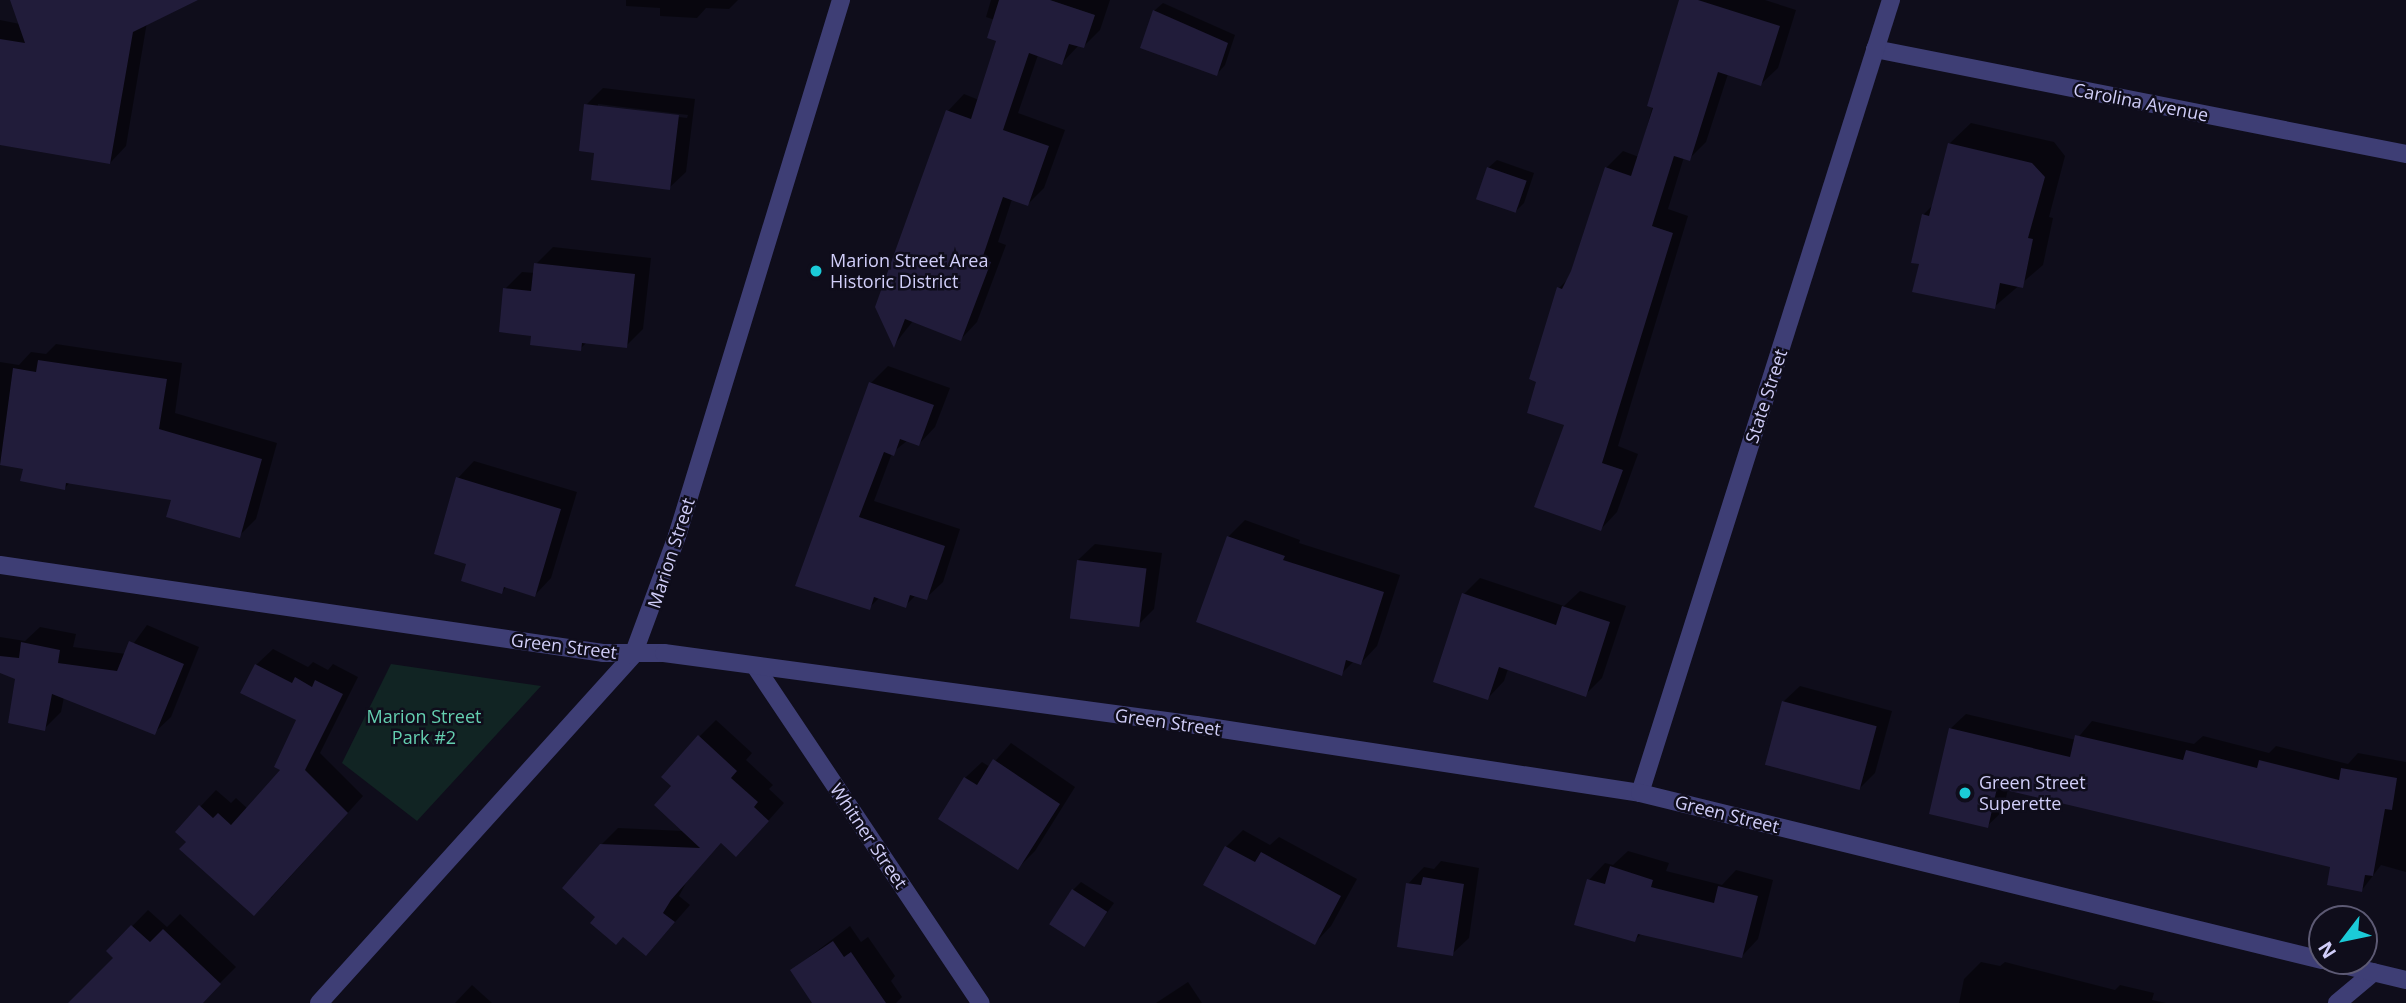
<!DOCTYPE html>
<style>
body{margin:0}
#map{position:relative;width:2406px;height:1003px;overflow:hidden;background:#0f0d1b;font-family:"Open Sans",sans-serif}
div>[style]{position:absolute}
.green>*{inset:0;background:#112423}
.shadow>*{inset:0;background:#0007}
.building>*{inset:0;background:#211c3a;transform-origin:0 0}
.minor>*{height:18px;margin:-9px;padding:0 9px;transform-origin:9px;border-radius:9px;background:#3e3e75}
.tertiary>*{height:18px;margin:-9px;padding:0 9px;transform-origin:9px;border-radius:9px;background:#3e3e75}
.dots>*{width:19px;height:19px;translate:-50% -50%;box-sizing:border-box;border:4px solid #0f0d1b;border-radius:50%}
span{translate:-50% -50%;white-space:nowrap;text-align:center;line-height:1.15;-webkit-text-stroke:5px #0f0d1b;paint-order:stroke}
.street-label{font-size:18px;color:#d1cef9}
.poi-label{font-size:18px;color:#d1cef9}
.left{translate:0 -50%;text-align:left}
.park-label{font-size:18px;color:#64cfb0}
.north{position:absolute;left:2308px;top:905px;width:70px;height:70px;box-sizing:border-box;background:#0f0d1b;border:2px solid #5d5a74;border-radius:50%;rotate:238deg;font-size:19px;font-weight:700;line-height:28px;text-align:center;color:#d1cef9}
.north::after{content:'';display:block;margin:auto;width:24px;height:32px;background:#1bcbd8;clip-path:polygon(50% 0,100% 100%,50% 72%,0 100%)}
</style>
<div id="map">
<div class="green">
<div style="clip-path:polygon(391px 664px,541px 686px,417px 821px,342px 763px)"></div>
</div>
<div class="shadow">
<div style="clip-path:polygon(12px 0,110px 0,147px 22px,126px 146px,110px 163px,0 143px,0 20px,20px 24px)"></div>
<div style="clip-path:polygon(626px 0,738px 0,729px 9px,706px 8px,697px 18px,660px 16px,660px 8px,626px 6px)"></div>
<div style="clip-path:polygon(991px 0,1110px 0,1100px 30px,1084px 46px,1079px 45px,1062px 63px,1038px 55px,1018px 113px,1065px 130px,1044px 188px,1028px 204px,1012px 199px,998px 242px,1006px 245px,977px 322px,961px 339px,913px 321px,894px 345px,948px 111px,964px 94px,979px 100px,998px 40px,995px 20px,986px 17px)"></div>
<div style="clip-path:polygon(1681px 0,1765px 0,1796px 10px,1778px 68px,1761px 84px,1728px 74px,1706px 142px,1689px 159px,1684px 157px,1668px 209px,1688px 216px,1618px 446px,1638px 454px,1617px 512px,1601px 529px,1566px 424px,1559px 288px,1570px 277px,1606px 168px,1623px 151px,1639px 157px)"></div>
<div style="clip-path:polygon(1163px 3px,1235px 35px,1225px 65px,1217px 74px,1154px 11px)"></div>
<div style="clip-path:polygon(evenodd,603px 88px,695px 99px,686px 172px,669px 188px,596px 152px,586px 105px,603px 88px,598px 104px,688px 115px,687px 118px,598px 107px,598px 104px)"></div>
<div style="clip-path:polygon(1971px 123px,2054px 142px,2065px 156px,2049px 217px,2053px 218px,2043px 265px,1994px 307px,1921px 263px,1923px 215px,1933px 205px,1949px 144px)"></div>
<div style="clip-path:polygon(1497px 160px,1534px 173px,1524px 203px,1516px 211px,1488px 168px)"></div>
<div style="clip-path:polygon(553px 247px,651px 258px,643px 329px,626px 346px,587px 342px,580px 349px,533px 334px,505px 289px,522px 272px,535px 273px,536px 264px)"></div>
<div style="clip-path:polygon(56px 344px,182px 363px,175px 413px,277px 443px,256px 519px,239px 536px,173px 499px,70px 482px,65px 488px,25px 467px,0 464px,0 362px,19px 365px,31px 352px,46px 354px)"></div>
<div style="clip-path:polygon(888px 366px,950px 388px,935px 427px,919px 444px,908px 440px,892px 453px,874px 501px,960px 529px,943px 582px,926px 598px,916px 595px,905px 606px,880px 597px,869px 608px,797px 585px,871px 383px)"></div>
<div style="clip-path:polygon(474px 461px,577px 492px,551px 578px,535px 595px,507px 586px,502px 592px,458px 478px)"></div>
<div style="clip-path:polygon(1245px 520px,1300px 540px,1299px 543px,1400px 575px,1377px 646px,1361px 663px,1354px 661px,1341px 674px,1228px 537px)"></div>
<div style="clip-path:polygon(1095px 544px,1162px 553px,1154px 609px,1138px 625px,1078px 560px)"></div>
<div style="clip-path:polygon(1480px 578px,1564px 606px,1580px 591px,1626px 606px,1602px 678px,1585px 695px,1508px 669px,1504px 681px,1488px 698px,1464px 594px)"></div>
<div style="clip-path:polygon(147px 625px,199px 647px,171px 717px,154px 733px,64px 697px,61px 712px,44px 729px,17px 678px,0 671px,0 637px,25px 641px,40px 627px,76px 634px,73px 647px,126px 654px)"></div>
<div style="clip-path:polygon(273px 649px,308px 667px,313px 662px,328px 670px,333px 664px,358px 677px,320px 753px,363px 796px,271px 898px,189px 842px,200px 807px,216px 790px,231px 803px,236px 798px,248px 809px,283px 769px,298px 719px,256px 665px)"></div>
<div style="clip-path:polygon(1800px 686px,1892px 711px,1875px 773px,1859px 789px,1783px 702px)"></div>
<div style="clip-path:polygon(1966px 714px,2076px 740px,2092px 721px,2194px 744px,2203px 736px,2269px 753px,2276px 746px,2348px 764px,2358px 753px,2406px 762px,2406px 872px,2381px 865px,2362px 890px,2332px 866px,2008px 789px,2003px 811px,1987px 826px,1950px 729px)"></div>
<div style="clip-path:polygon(716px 720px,752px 753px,746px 760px,773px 785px,769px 789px,784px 803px,753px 838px,722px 842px,687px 881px,679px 896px,690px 905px,662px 937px,597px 917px,601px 845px,618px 828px,684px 831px,674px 786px,699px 737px)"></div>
<div style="clip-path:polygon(1011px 743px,1075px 787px,1035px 851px,1018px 868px,965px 778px,982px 762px,990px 767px)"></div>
<div style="clip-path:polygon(1243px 830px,1270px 845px,1279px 837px,1357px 879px,1331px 926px,1315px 943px,1206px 885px,1226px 847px)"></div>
<div style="clip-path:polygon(1628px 851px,1669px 863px,1666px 871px,1722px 885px,1736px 870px,1773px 880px,1758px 939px,1742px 956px,1642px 933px,1635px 940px,1589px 880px,1605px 863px,1613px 865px)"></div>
<div style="clip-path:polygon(1441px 861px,1479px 868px,1469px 938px,1452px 954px,1408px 884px,1424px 867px,1434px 869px)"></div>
<div style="clip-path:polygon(1081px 882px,1114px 903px,1084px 945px,1073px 890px)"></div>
<div style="clip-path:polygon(148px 910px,167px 927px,180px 914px,236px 967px,200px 1003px,71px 1003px,115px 958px,108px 951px)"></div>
<div style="clip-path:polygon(850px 926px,861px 942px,868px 937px,895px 976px,891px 981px,902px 997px,896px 1003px,815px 1003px,792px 970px)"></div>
<div style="clip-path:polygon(1981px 962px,2000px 966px,2005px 962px,2115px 990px,2120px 985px,2154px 993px,2152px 1000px,2166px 1003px,1959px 1003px,1964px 979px)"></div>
<div style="clip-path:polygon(1188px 982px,1202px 1003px,1156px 1003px)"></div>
<div style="clip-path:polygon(472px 985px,492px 1003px,455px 1003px)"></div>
</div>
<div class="building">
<div style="clip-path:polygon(10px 0,198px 0,133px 32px,110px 164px,0 145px,0 39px,25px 43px)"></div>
<div style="clip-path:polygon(999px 0,1050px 0,1095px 15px,1084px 48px,1069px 44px,1062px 65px,1029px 53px,1003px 130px,1049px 146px,1028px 206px,1003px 197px,982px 259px,991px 262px,961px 341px,905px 319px,894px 348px,875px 307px,946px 110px,971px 119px,996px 41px,987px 38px)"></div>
<div style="clip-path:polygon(1679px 0,1698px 0,1780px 26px,1761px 86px,1718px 72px,1690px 161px,1674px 156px,1652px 226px,1673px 233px,1602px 463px,1623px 470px,1601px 531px,1534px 507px,1564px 425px,1527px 413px,1536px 382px,1529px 379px,1557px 287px,1562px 289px,1571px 271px,1605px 167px,1631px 176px,1653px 108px,1647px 106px)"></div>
<div style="clip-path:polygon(1153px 10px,1228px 43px,1217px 76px,1140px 48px)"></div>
<div style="clip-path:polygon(584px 104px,679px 115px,670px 190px,591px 180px,594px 153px,579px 151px)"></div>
<div style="clip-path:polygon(1948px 143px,2032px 163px,2045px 177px,2028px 238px,2033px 239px,2023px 288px,2000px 283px,1995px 309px,1912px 292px,1919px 264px,1911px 263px,1922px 214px,1929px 216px)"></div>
<div style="left:1487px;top:167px;width:42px;height:34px;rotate:19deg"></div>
<div style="clip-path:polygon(534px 263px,635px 274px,627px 348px,582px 343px,581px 351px,530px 345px,531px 336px,499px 332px,503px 288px,531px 291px)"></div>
<div style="clip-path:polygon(38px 360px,167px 379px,159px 429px,262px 459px,240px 538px,166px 517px,171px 500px,66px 483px,65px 490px,20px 481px,23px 469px,0 465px,13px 368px,36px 372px)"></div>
<div style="clip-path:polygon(869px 382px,934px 405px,919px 446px,900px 439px,894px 456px,884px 452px,859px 517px,945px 546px,927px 600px,910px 595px,906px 608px,874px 597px,870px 610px,795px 586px)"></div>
<div style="clip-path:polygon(456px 477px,561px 509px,535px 597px,504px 587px,502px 594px,461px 581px,466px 564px,434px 554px)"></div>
<div style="clip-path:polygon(1227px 536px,1285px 556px,1283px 560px,1384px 592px,1361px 665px,1346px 660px,1342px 676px,1196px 622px)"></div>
<div style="left:1077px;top:560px;width:70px;height:59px;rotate:7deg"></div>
<div style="clip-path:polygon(1462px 593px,1556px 625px,1562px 606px,1610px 622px,1586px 697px,1499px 667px,1488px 700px,1433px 682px)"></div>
<div style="clip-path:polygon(129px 641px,184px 664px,155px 735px,52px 694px,45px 731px,8px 723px,15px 679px,0 673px,0 656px,19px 658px,21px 642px,60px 650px,58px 663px,117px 671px)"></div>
<div style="clip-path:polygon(255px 664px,292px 683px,295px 677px,312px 687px,315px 680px,343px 694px,305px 770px,348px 813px,254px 916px,179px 849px,186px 842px,175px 832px,199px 805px,213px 818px,218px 813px,231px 825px,280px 770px,274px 767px,296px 720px,240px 693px)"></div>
<div style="left:1782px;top:701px;width:98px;height:66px;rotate:15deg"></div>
<div style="clip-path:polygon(1949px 728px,2070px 757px,2075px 735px,2183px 760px,2186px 750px,2257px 768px,2259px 760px,2339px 780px,2341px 768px,2397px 778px,2392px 810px,2385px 809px,2373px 876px,2365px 875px,2362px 892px,2327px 885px,2330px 867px,1997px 788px,1988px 828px,1929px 814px)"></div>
<div style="clip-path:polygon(698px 735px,737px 771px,731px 778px,758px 802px,754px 807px,769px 821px,736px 857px,721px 843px,671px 900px,663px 913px,675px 922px,646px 956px,623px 937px,616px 945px,590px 923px,595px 917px,562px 888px,600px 844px,700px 848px,654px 805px,671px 786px,661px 777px)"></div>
<div style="clip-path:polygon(993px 759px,1060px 804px,1018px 870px,938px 819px,964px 777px,977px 785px)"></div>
<div style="clip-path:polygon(1225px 846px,1255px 862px,1261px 852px,1341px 896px,1315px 945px,1203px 885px)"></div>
<div style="clip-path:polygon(1610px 866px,1653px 880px,1651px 887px,1714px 903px,1718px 886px,1758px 896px,1742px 958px,1638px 934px,1635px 942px,1574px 925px,1587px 879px,1605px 884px)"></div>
<div style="clip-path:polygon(1423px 877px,1464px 884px,1453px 956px,1397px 947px,1406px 883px,1421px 885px)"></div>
<div style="left:1072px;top:889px;width:42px;height:42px;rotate:33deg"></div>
<div style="clip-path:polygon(131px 925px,150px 942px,163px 929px,221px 984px,203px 1003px,68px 1003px,113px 958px,106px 951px)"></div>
<div style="clip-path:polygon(833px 941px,844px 957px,851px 952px,886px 1003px,812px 1003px,790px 970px)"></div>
</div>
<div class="minor">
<div style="left:1875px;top:49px;width:541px;rotate:11.19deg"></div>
<div style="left:757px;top:669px;width:402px;rotate:56.2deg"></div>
<div style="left:1640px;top:793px;width:832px;rotate:-72.44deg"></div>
<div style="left:319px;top:1003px;width:469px;rotate:-47.9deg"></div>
<div style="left:633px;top:655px;width:127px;rotate:-69.7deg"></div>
<div style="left:677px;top:536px;width:561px;rotate:-72.99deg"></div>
<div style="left:2337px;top:1003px;width:48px;rotate:-40deg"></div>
</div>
<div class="tertiary">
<div style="left:0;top:565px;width:609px;rotate:8.3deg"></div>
<div style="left:603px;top:653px;width:61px"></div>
<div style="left:664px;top:653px;width:537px;rotate:7.71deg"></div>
<div style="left:1196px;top:725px;width:449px;rotate:8.7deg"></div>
<div style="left:1640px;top:793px;width:702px;rotate:13.76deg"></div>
<div style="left:2327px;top:961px;width:81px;rotate:13.5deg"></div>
</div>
<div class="dots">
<div style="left:816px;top:271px;background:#1bcbd8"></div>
<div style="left:1965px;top:793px;background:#1bcbd8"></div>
</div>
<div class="street-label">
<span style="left:2141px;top:102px;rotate:11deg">Carolina Avenue</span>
<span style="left:1766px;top:396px;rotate:-72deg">State Street</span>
<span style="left:671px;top:553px;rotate:-72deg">Marion Street</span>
<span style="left:564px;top:646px;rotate:7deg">Green Street</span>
<span style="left:1168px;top:722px;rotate:8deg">Green Street</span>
<span style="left:1727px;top:814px;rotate:14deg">Green Street</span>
<span style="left:869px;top:836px;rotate:56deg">Whitner Street</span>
</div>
<div class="poi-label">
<span class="left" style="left:830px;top:271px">Marion Street Area<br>Historic District</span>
<span class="left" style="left:1979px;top:793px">Green Street<br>Superette</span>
</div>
<div class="park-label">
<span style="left:424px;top:727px">Marion Street<br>Park #2</span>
</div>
<div class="north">N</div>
</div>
